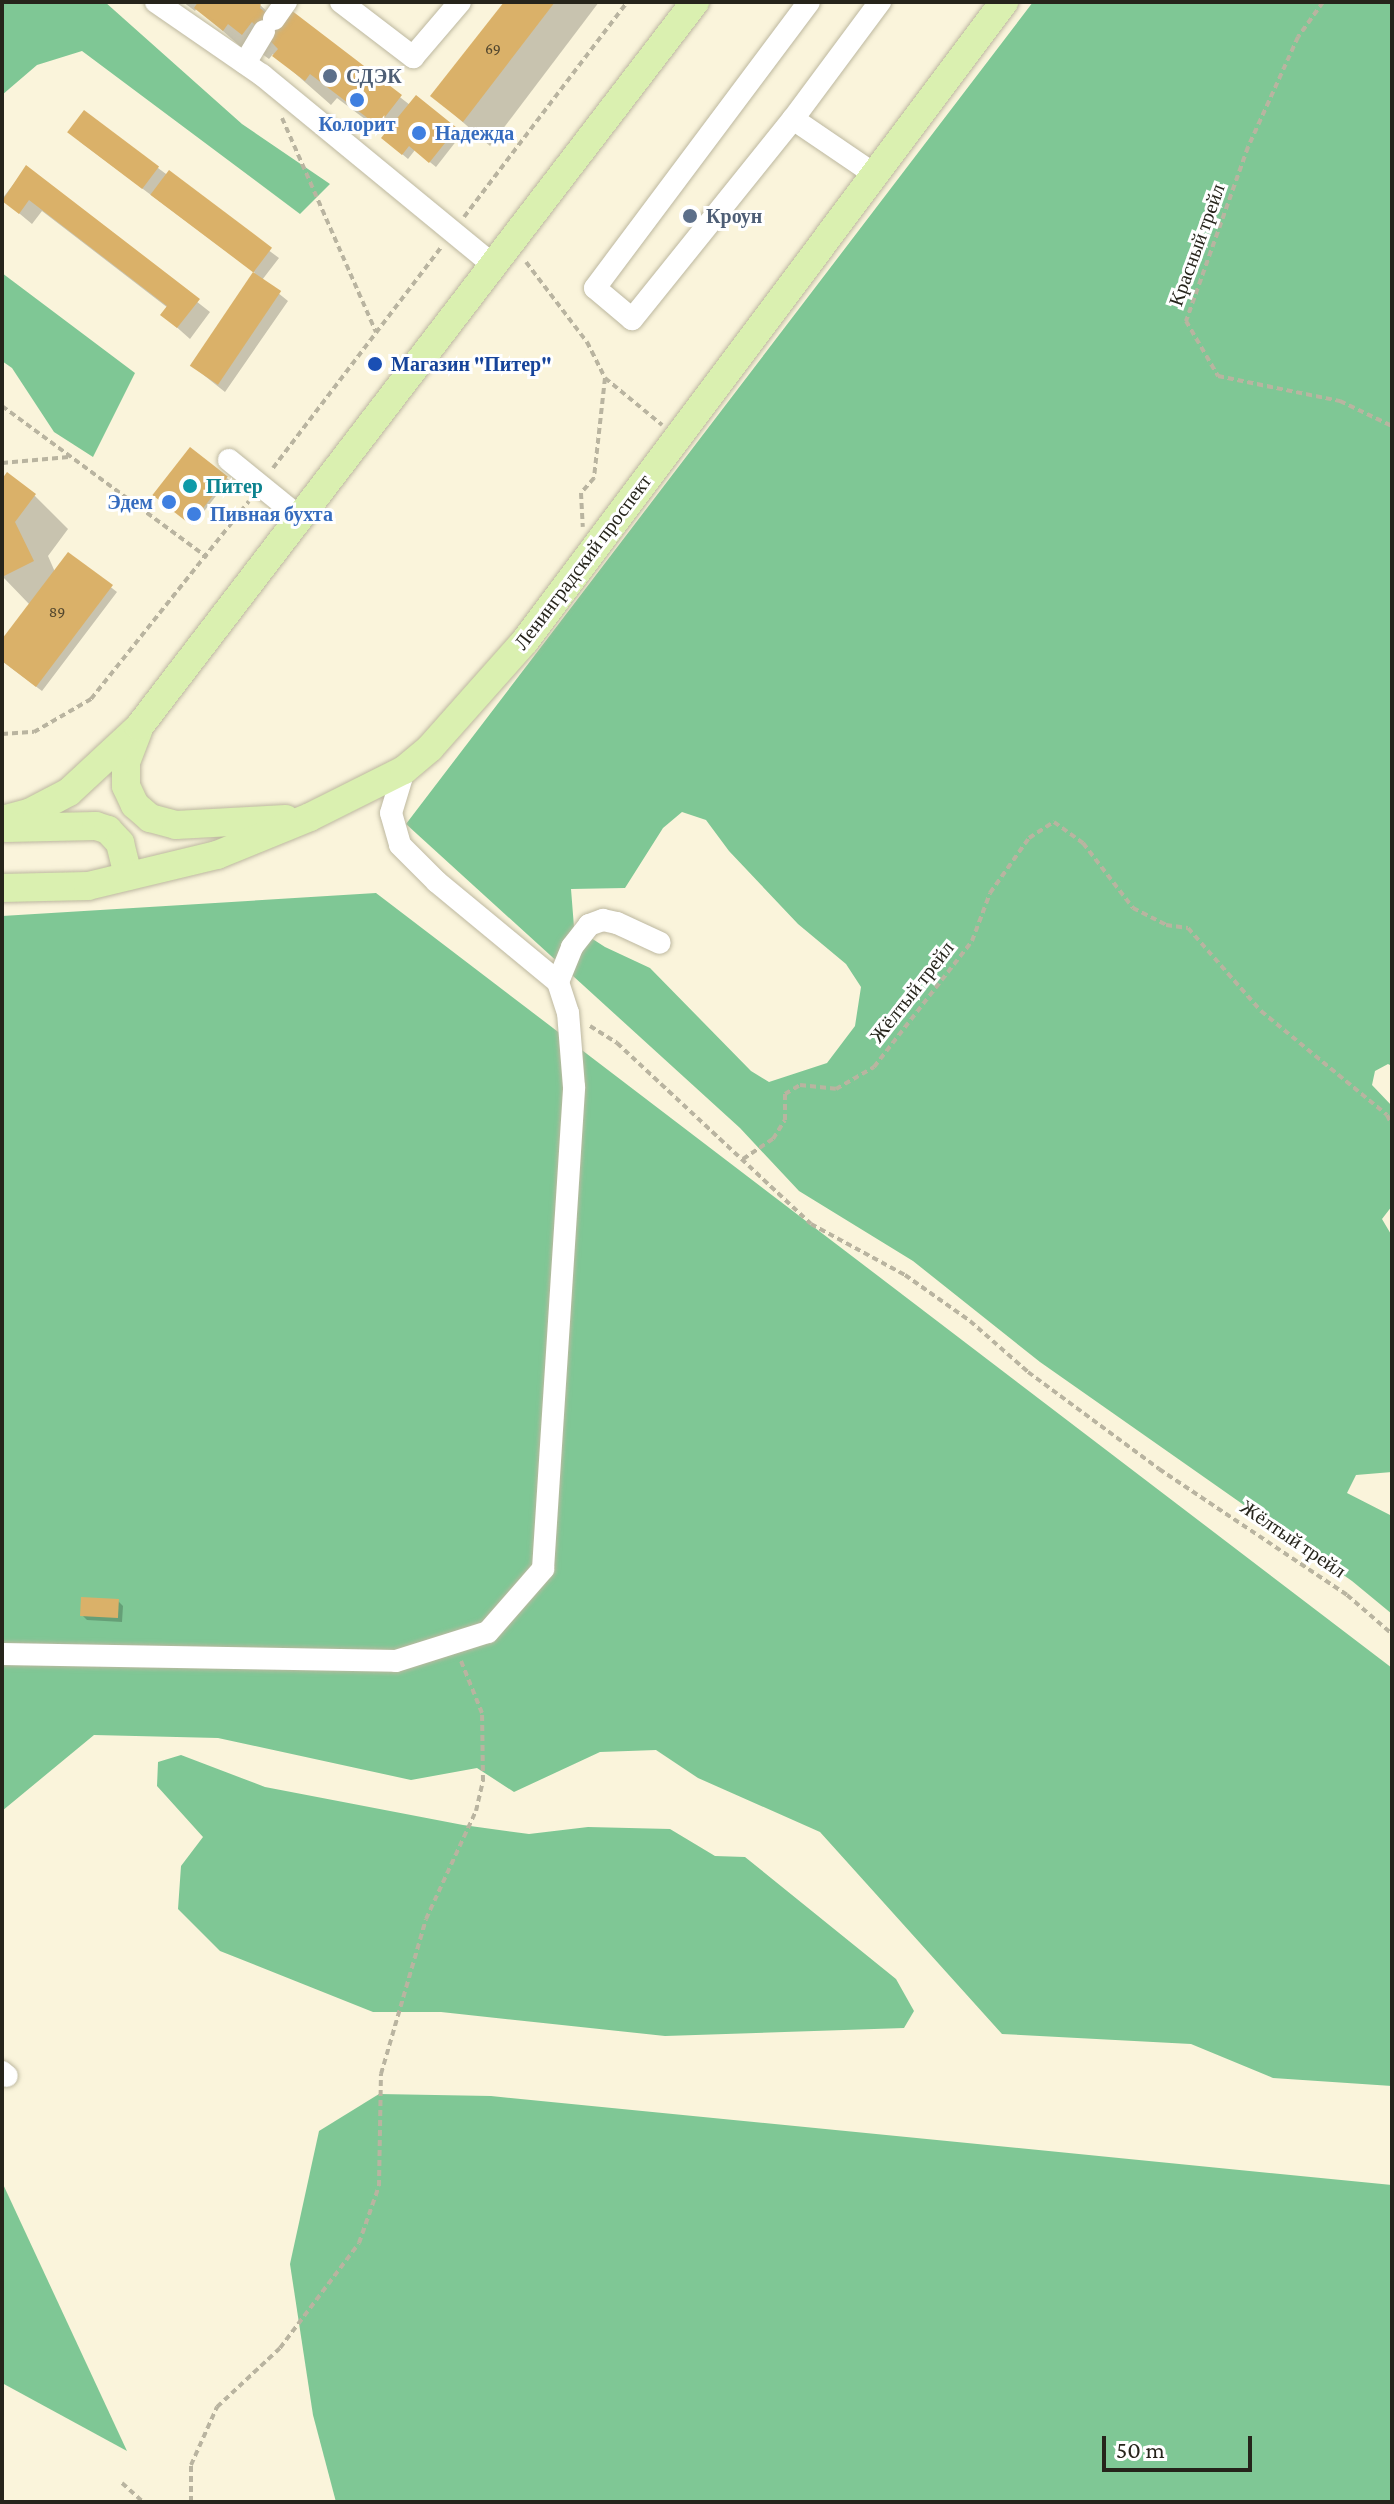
<!DOCTYPE html>
<meta charset="utf-8">
<style>
body{margin:0}
#map{position:relative;width:1394px;height:2504px;overflow:hidden;background:#faf4db;font-family:"Crimson Pro",serif}
div>[style]{position:absolute}
.forest>*{inset:0;background:#7fc795}
.shadow>*{inset:0;background:#0003;transform-origin:0 0}
.building>*{inset:0;background:#dab169;transform-origin:0 0}
.path>*{height:4px;margin-top:-2px;transform-origin:0;background:repeating-linear-gradient(90deg,#b9b4a0 0 6px,transparent 0 10px)}
.roads{filter:drop-shadow(0 0 2px #bdb8a0) drop-shadow(0 0 2px #bdb8a0)}
.minor>*{height:22px;margin:-11px;padding:0 11px;transform-origin:11px;border-radius:11px;background:#fff}
.major>*{height:28px;margin:-14px;padding:0 14px;transform-origin:14px;border-radius:14px;background:#daf0b0}
.dots>*{width:22px;height:22px;translate:-50% -50%;box-sizing:border-box;border:4px solid #fff;border-radius:50%}
span{translate:-50% -50%;white-space:nowrap;text-align:center;line-height:1.15;-webkit-text-stroke:6px #fff;paint-order:stroke}
.number-label{font-size:16px;color:#53472e}
.number-label span{-webkit-text-stroke-width:0}
.service-label{font-size:20px;color:#4e5e75;font-weight:700}
.left{translate:0 -50%;text-align:left}
.shop-label{font-size:20px;color:#366cbe;font-weight:700}
.right{translate:-100% -50%;text-align:right}
.street-label{font-size:20px;color:#26241b}
.transit-label{font-size:20px;color:#164399;font-weight:700}
.culture-label{font-size:20px;color:#0d838f;font-weight:700}
.frame{position:absolute;inset:0;border:4px solid #26241b;pointer-events:none}
.scale{position:absolute;left:1102px;top:2436px;width:150px;height:36px;box-sizing:border-box;border:4px solid #26241b;border-top:0;padding-left:10px;font-size:24px;line-height:28px;white-space:nowrap;color:#26241b;-webkit-text-stroke:6px #fff;paint-order:stroke}
</style>
<div id="map">
<div class="forest">
<div style="clip-path:polygon(2px 2px,105px 2px,242px 124px,330px 184px,300px 214px,82px 51px,37px 65px,2px 95px)"></div>
<div style="clip-path:polygon(evenodd,1033px 2px,1392px 2px,1392px 1066px,1388px 1064px,1375px 1071px,1372px 1085px,1392px 1106px,1392px 1206px,1382px 1219px,1392px 1236px,1392px 1472px,1356px 1475px,1347px 1493px,1392px 1516px,1392px 1614px,1352px 1581px,1040px 1362px,913px 1261px,799px 1191px,740px 1128px,406px 824px,1033px 2px,682px 812px,706px 820px,729px 851px,798px 924px,846px 964px,861px 987px,855px 1026px,827px 1063px,769px 1082px,751px 1071px,650px 968px,605px 947px,574px 927px,571px 889px,625px 888px,663px 828px,682px 812px)"></div>
<div style="clip-path:polygon(2px 273px,135px 373px,93px 457px,54px 432px,12px 368px,2px 361px)"></div>
<div style="clip-path:polygon(376px 893px,1392px 1668px,1392px 2086px,1273px 2078px,1191px 2044px,1002px 2034px,820px 1832px,698px 1778px,656px 1750px,600px 1752px,514px 1792px,477px 1768px,411px 1780px,218px 1738px,94px 1735px,2px 1811px,2px 916px)"></div>
<div style="clip-path:polygon(181px 1755px,265px 1787px,463px 1825px,529px 1834px,588px 1827px,670px 1829px,715px 1856px,745px 1857px,896px 1979px,914px 2011px,904px 2028px,665px 2036px,441px 2012px,373px 2012px,220px 1951px,178px 1909px,181px 1866px,203px 1837px,157px 1786px,158px 1762px)"></div>
<div style="clip-path:polygon(379px 2094px,491px 2096px,1392px 2185px,1392px 2502px,336px 2502px,313px 2415px,290px 2264px,319px 2131px)"></div>
<div style="clip-path:polygon(2px 2182px,127px 2451px,2px 2383px)"></div>
</div>
<div class="shadow">
<div style="clip-path:polygon(183px 2px,257px 2px,278px 22px,287px 9px,410px 105px,416px 98px,461px 135px,436px 167px,415px 150px,408px 159px,389px 143px,386px 135px,337px 98px,331px 105px,273px 54px,269px 59px,254px 48px,250px 55px,197px 8px,195px 11px)"></div>
<div style="clip-path:polygon(506px 2px,599px 2px,490px 146px,433px 96px)"></div>
<div style="clip-path:polygon(79px 141px,158px 168px,279px 258px,262px 280px,288px 301px,225px 392px,191px 365px,255px 273px)"></div>
<div style="clip-path:polygon(26px 168px,210px 312px,190px 339px,163px 315px,168px 308px,42px 211px,32px 224px,2px 199px)"></div>
<div style="left:191px;top:450px;width:48px;height:58px;rotate:38deg"></div>
<div style="clip-path:polygon(2px 483px,35px 496px,68px 529px,48px 556px,55px 572px,68px 554px,117px 592px,42px 691px,2px 661px,2px 642px,30px 605px,2px 576px)"></div>
<div style="clip-path:polygon(118px 1601px,123px 1606px,122px 1622px,87px 1620px,82px 1615px)"></div>
</div>
<div class="building">
<div style="clip-path:polygon(198px 2px,261px 2px,260px 8px,276px 21px,287px 7px,402px 95px,378px 126px,310px 74px,305px 81px,272px 56px,278px 49px,252px 22px,242px 35px,228px 24px,223px 31px,194px 8px)"></div>
<div style="clip-path:polygon(504px 2px,555px 2px,463px 122px,430px 96px)"></div>
<div style="clip-path:polygon(416px 95px,457px 128px,429px 163px,409px 146px,402px 155px,381px 138px)"></div>
<div style="left:84px;top:110px;width:94px;height:28px;rotate:37deg"></div>
<div style="clip-path:polygon(26px 165px,200px 299px,177px 328px,160px 315px,167px 306px,29px 200px,19px 214px,2px 201px)"></div>
<div style="left:169px;top:170px;width:129px;height:31px;rotate:37deg"></div>
<div style="left:253px;top:272px;width:34px;height:113px;rotate:34deg"></div>
<div style="left:190px;top:447px;width:48px;height:61px;rotate:38deg"></div>
<div style="clip-path:polygon(7px 472px,36px 494px,15px 522px,34px 561px,2px 577px,2px 479px)"></div>
<div style="clip-path:polygon(68px 552px,113px 585px,36px 687px,2px 661px,2px 639px)"></div>
<div style="left:81px;top:1597px;width:38px;height:19px;rotate:3deg"></div>
</div>
<div class="path">
<div style="left:1323px;top:2px;width:43px;rotate:125.5deg"></div>
<div style="left:1298px;top:37px;width:121px;rotate:114.4deg"></div>
<div style="left:1248px;top:147px;width:185px;rotate:109.6deg"></div>
<div style="left:1186px;top:321px;width:64px;rotate:59.8deg"></div>
<div style="left:1218px;top:376px;width:125px;rotate:11.6deg"></div>
<div style="left:1340px;top:401px;width:58px;rotate:25.7deg"></div>
<div style="left:282px;top:118px;width:234px;rotate:66.3deg"></div>
<div style="left:464px;top:217px;width:270px;rotate:-52.8deg"></div>
<div style="left:526px;top:262px;width:101px;rotate:52.7deg"></div>
<div style="left:587px;top:342px;width:40px;rotate:63.4deg"></div>
<div style="left:605px;top:378px;width:101px;rotate:96.3deg"></div>
<div style="left:594px;top:478px;width:20px;rotate:131deg"></div>
<div style="left:581px;top:493px;width:34px;rotate:87deg"></div>
<div style="left:605px;top:378px;width:74px;rotate:39.5deg"></div>
<div style="left:2px;top:406px;width:255px;rotate:36.4deg"></div>
<div style="left:2px;top:463px;width:67px;rotate:-5.1deg"></div>
<div style="left:273px;top:468px;width:279px;rotate:-52.7deg"></div>
<div style="left:2px;top:734px;width:32px;rotate:-4deg"></div>
<div style="left:34px;top:732px;width:66px;rotate:-30.1deg"></div>
<div style="left:91px;top:699px;width:253px;rotate:-51.4deg"></div>
<div style="left:590px;top:1026px;width:32px;rotate:32deg"></div>
<div style="left:617px;top:1043px;width:265px;rotate:43deg"></div>
<div style="left:811px;top:1224px;width:107px;rotate:28.5deg"></div>
<div style="left:905px;top:1275px;width:80px;rotate:35.3deg"></div>
<div style="left:970px;top:1321px;width:77px;rotate:41.3deg"></div>
<div style="left:1028px;top:1372px;width:163px;rotate:36.5deg"></div>
<div style="left:1159px;top:1469px;width:226px;rotate:33.8deg"></div>
<div style="left:1347px;top:1595px;width:60px;rotate:40.9deg"></div>
<div style="left:743px;top:1159px;width:36px;rotate:-34deg"></div>
<div style="left:773px;top:1139px;width:22px;rotate:-58deg"></div>
<div style="left:785px;top:1120px;width:26px;rotate:-90deg"></div>
<div style="left:785px;top:1094px;width:17px;rotate:-31deg"></div>
<div style="left:800px;top:1085px;width:36px;rotate:6deg"></div>
<div style="left:836px;top:1089px;width:44px;rotate:-30.1deg"></div>
<div style="left:874px;top:1067px;width:160px;rotate:-52.1deg"></div>
<div style="left:972px;top:941px;width:51px;rotate:-69.4deg"></div>
<div style="left:990px;top:893px;width:67px;rotate:-54.7deg"></div>
<div style="left:1029px;top:838px;width:30px;rotate:-33deg"></div>
<div style="left:1054px;top:822px;width:36px;rotate:36deg"></div>
<div style="left:1083px;top:843px;width:82px;rotate:52.4deg"></div>
<div style="left:1133px;top:908px;width:37px;rotate:27deg"></div>
<div style="left:1166px;top:925px;width:22px;rotate:8deg"></div>
<div style="left:1188px;top:928px;width:111px;rotate:48.7deg"></div>
<div style="left:1261px;top:1011px;width:163px;rotate:39.5deg"></div>
<div style="left:1387px;top:1115px;width:11px;rotate:63deg"></div>
<div style="left:122px;top:2483px;width:28px;rotate:42deg"></div>
<div style="left:191px;top:2502px;width:37px;rotate:-90deg"></div>
<div style="left:191px;top:2465px;width:64px;rotate:-65.9deg"></div>
<div style="left:217px;top:2407px;width:86px;rotate:-43.1deg"></div>
<div style="left:280px;top:2348px;width:131px;rotate:-53deg"></div>
<div style="left:359px;top:2243px;width:60px;rotate:-70.7deg"></div>
<div style="left:379px;top:2186px;width:112px;rotate:-89deg"></div>
<div style="left:381px;top:2074px;width:161px;rotate:-73.8deg"></div>
<div style="left:426px;top:1919px;width:119px;rotate:-65.2deg"></div>
<div style="left:476px;top:1811px;width:31px;rotate:-77deg"></div>
<div style="left:483px;top:1781px;width:68px;rotate:-90.8deg"></div>
<div style="left:482px;top:1713px;width:56px;rotate:-112deg"></div>
</div>
<div class="roads">
<div class="minor">
<div style="left:156px;top:2px;width:129px;rotate:34.6deg"></div>
<div style="left:262px;top:75px;width:298px;rotate:39.4deg"></div>
<div style="left:341px;top:2px;width:91px;rotate:37.4deg"></div>
<div style="left:413px;top:57px;width:72px;rotate:-49.5deg"></div>
<div style="left:274px;top:19px;width:21px;rotate:-55deg"></div>
<div style="left:245px;top:63px;width:37px;rotate:-59deg"></div>
<div style="left:793px;top:119px;width:257px;rotate:128.8deg"></div>
<div style="left:632px;top:319px;width:48px;rotate:-140deg"></div>
<div style="left:595px;top:288px;width:357px;rotate:-53.2deg"></div>
<div style="left:874px;top:174px;width:98px;rotate:-145.8deg"></div>
<div style="left:793px;top:119px;width:146px;rotate:-53.4deg"></div>
<div style="left:229px;top:460px;width:89px;rotate:39.1deg"></div>
<div style="left:404px;top:770px;width:45px;rotate:106.8deg"></div>
<div style="left:391px;top:813px;width:33px;rotate:74deg"></div>
<div style="left:400px;top:845px;width:52px;rotate:45deg"></div>
<div style="left:437px;top:882px;width:157px;rotate:39.6deg"></div>
<div style="left:2px;top:1654px;width:394px;rotate:1deg"></div>
<div style="left:396px;top:1661px;width:96px;rotate:-17.5deg"></div>
<div style="left:488px;top:1632px;width:84px;rotate:-48.9deg"></div>
<div style="left:543px;top:1569px;width:483px;rotate:-86.3deg"></div>
<div style="left:574px;top:1087px;width:74px;rotate:-94.6deg"></div>
<div style="left:568px;top:1013px;width:33px;rotate:-108deg"></div>
<div style="left:558px;top:982px;width:38px;rotate:-68deg"></div>
<div style="left:572px;top:947px;width:28px;rotate:-52deg"></div>
<div style="left:589px;top:925px;width:15px;rotate:-20deg"></div>
<div style="left:603px;top:920px;width:14px;rotate:12deg"></div>
<div style="left:617px;top:923px;width:47px;rotate:24.9deg"></div>
<div style="left:2px;top:2072px;width:6px;rotate:39deg"></div>
</div>
<div class="major">
<div style="left:138px;top:731px;width:33px;rotate:111deg"></div>
<div style="left:126px;top:762px;width:24px;rotate:90deg"></div>
<div style="left:126px;top:786px;width:21px;rotate:65deg"></div>
<div style="left:135px;top:805px;width:20px;rotate:41deg"></div>
<div style="left:150px;top:818px;width:27px;rotate:15deg"></div>
<div style="left:176px;top:825px;width:110px;rotate:-3.1deg"></div>
<div style="left:2px;top:820px;width:28px;rotate:-15deg"></div>
<div style="left:29px;top:813px;width:45px;rotate:-27.7deg"></div>
<div style="left:69px;top:792px;width:96px;rotate:-42.9deg"></div>
<div style="left:139px;top:727px;width:914px;rotate:-52.52deg"></div>
<div style="left:6px;top:828px;width:90px;rotate:-1.3deg"></div>
<div style="left:96px;top:826px;width:13px;rotate:18deg"></div>
<div style="left:108px;top:830px;width:18px;rotate:47deg"></div>
<div style="left:120px;top:843px;width:34px;rotate:76deg"></div>
<div style="left:2px;top:888px;width:86px;rotate:-1.3deg"></div>
<div style="left:88px;top:886px;width:133px;rotate:-13.5deg"></div>
<div style="left:217px;top:855px;width:100px;rotate:-22.2deg"></div>
<div style="left:310px;top:817px;width:105px;rotate:-26.6deg"></div>
<div style="left:404px;top:770px;width:34px;rotate:-40deg"></div>
<div style="left:430px;top:748px;width:143px;rotate:-48.4deg"></div>
<div style="left:525px;top:641px;width:799px;rotate:-53.14deg"></div>
</div>
</div>
<div class="dots">
<div style="left:330px;top:76px;background:#5c6f8a"></div>
<div style="left:357px;top:100px;background:#3f7fe0"></div>
<div style="left:419px;top:133px;background:#3f7fe0"></div>
<div style="left:690px;top:216px;background:#5c6f8a"></div>
<div style="left:375px;top:364px;background:#1a4fb4"></div>
<div style="left:190px;top:486px;background:#0f9aa8"></div>
<div style="left:169px;top:502px;background:#3f7fe0"></div>
<div style="left:194px;top:514px;background:#3f7fe0"></div>
</div>
<div class="number-label">
<span style="left:493px;top:49px">69</span>
<span style="left:57px;top:612px">89</span>
</div>
<div class="service-label">
<span class="left" style="left:346px;top:76px">СДЭК</span>
<span class="left" style="left:706px;top:216px">Кроун</span>
</div>
<div class="shop-label">
<span style="left:357px;top:124px">Колорит</span>
<span class="left" style="left:435px;top:133px">Надежда</span>
<span class="right" style="left:153px;top:502px">Эдем</span>
<span class="left" style="left:210px;top:514px">Пивная бухта</span>
</div>
<div class="street-label">
<span style="left:1197px;top:245px;rotate:-70deg">Красный трейл</span>
<span style="left:583px;top:562px;rotate:-53deg">Ленинградский проспект</span>
<span style="left:912px;top:992px;rotate:-52deg">Жёлтый трейл</span>
<span style="left:1293px;top:1539px;rotate:34deg">Жёлтый трейл</span>
</div>
<div class="transit-label">
<span class="left" style="left:391px;top:364px">Магазин "Питер"</span>
</div>
<div class="culture-label">
<span class="left" style="left:206px;top:486px">Питер</span>
</div>
<div class="frame"></div>
<div class="scale">50 m</div>
</div>
